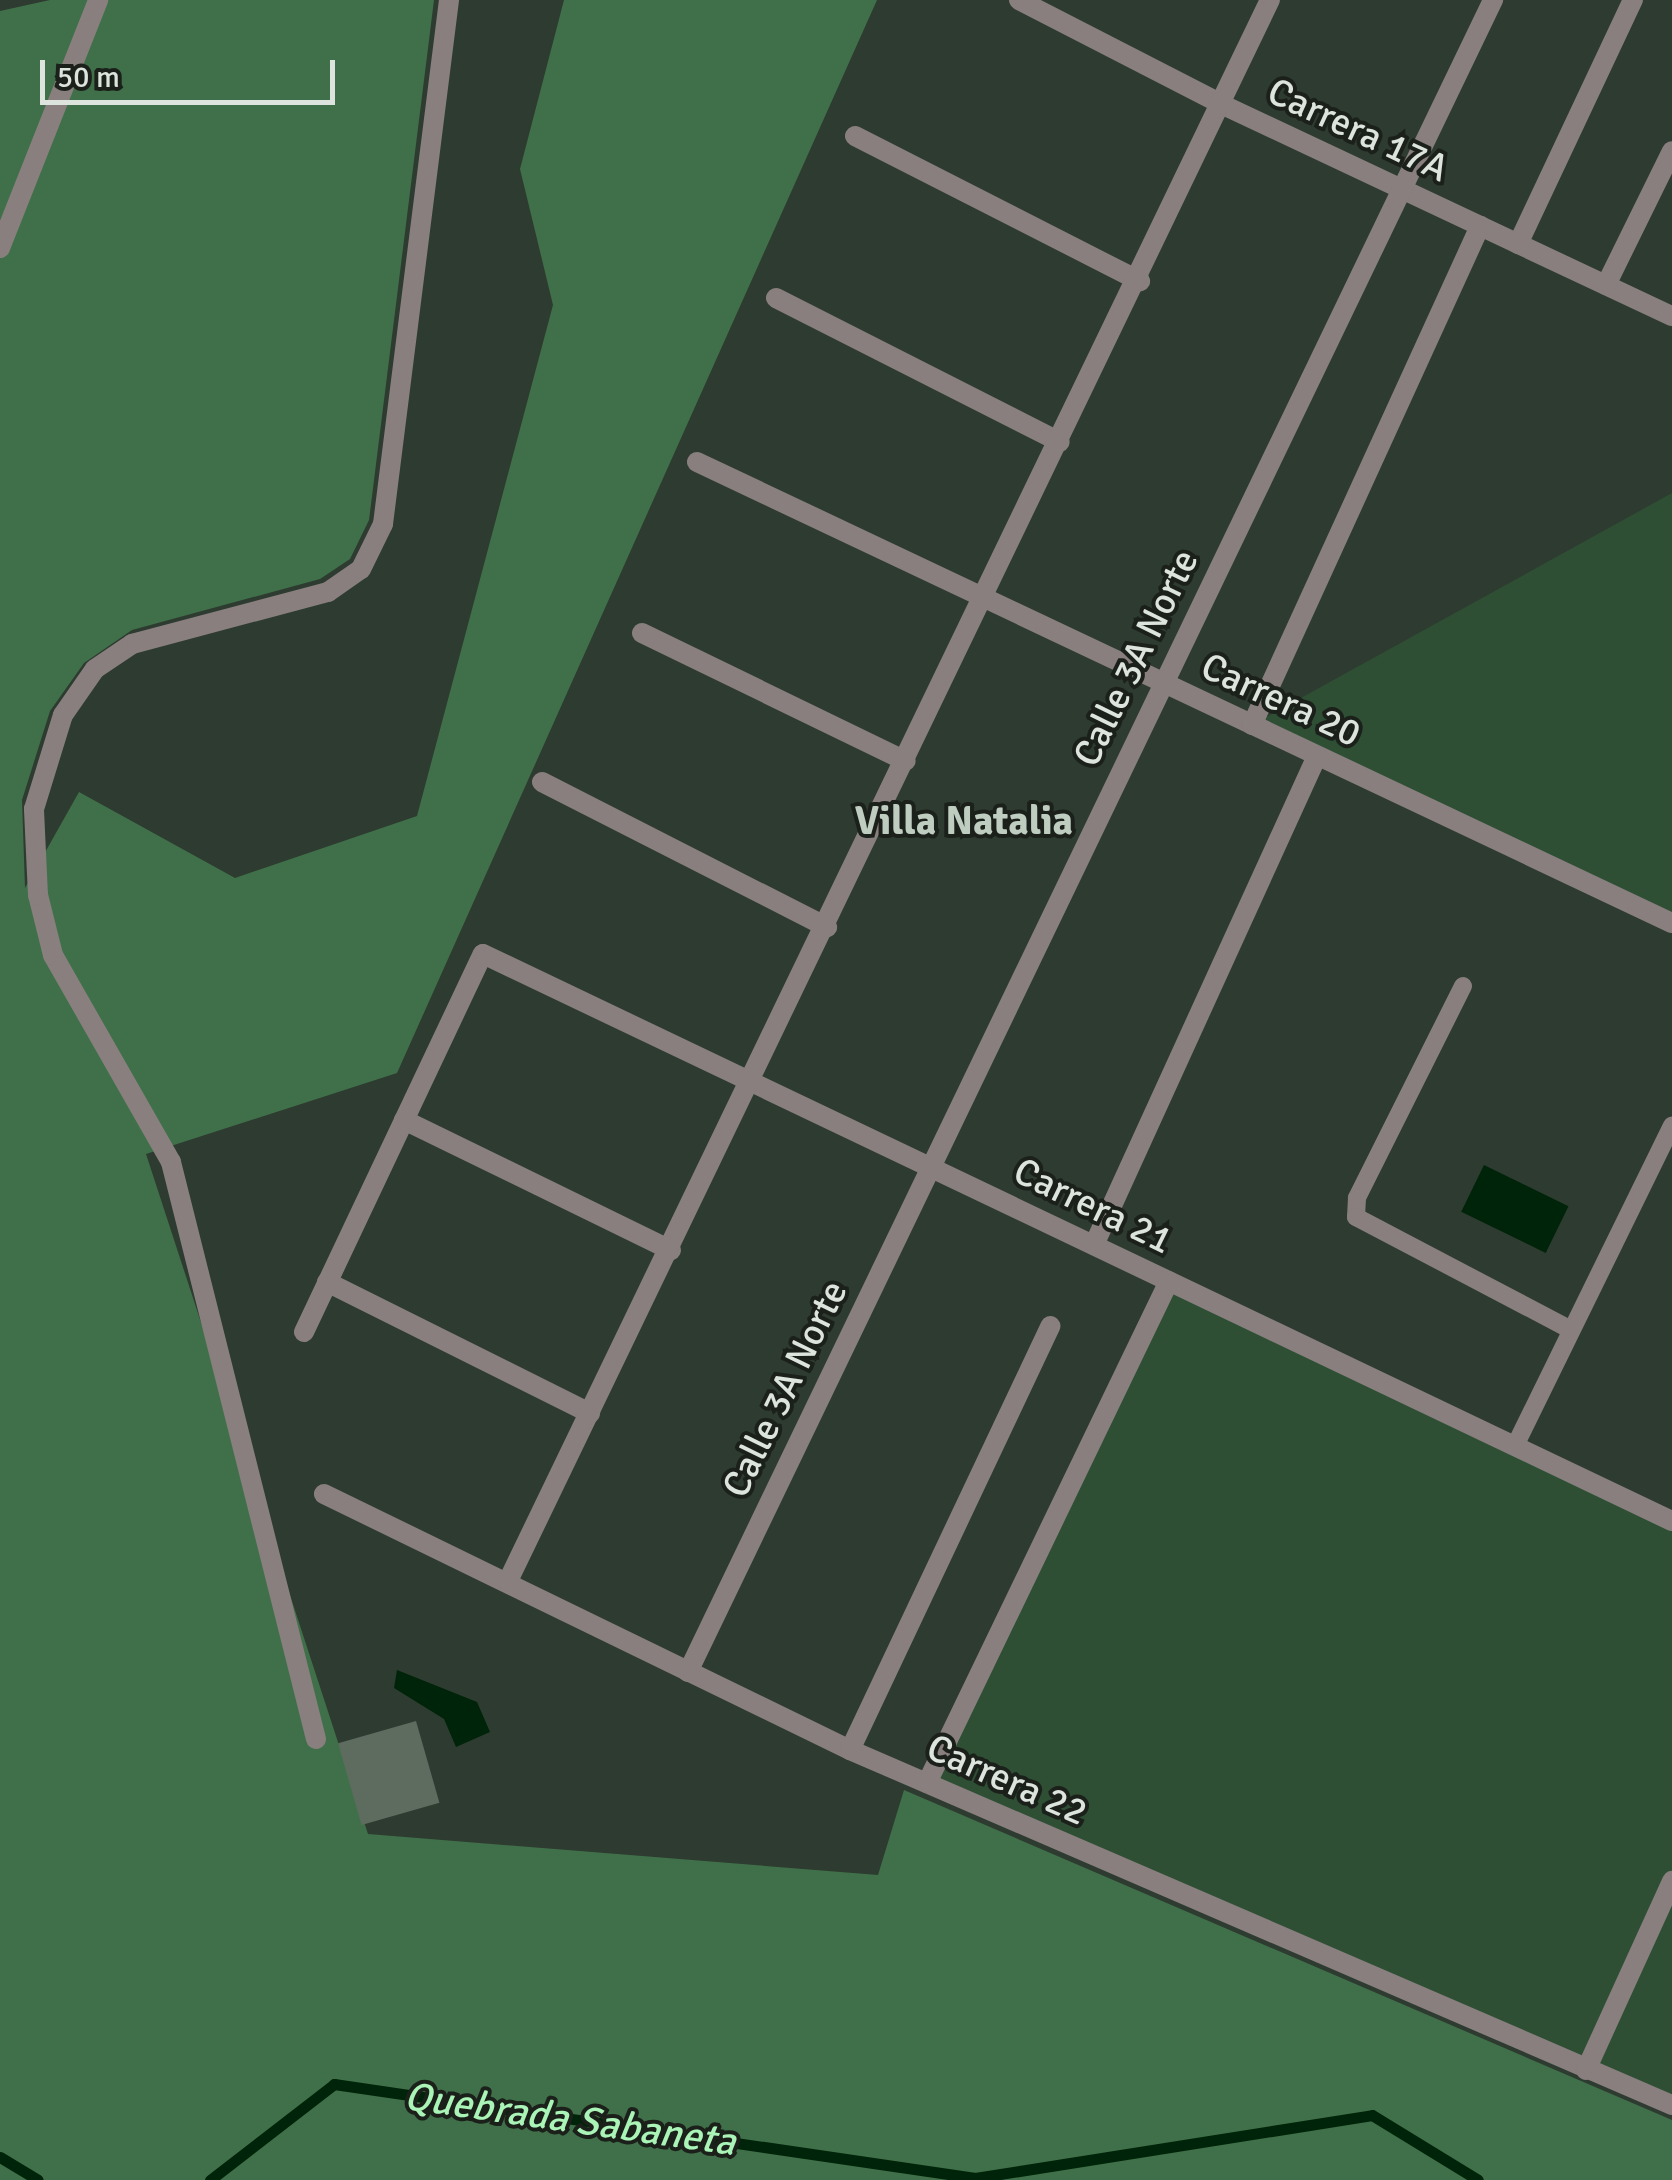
<!DOCTYPE html>
<style>
body{margin:0}
#map{position:relative;width:1672px;height:2180px;overflow:hidden;background:#2e3b30;font-family:Signika,sans-serif}
div>[style]{position:absolute}
.green>*{inset:0;background:#2e4f34}
.forest>*{inset:0;background:#407049}
.water>*{inset:0;background:#002409;transform-origin:0 0}
.stream>*{height:11px;margin:-5.5px;padding:0 5.5px;transform-origin:5.5px;border-radius:5.5px;background:#002409}
.building>*{inset:0;background:#5e6c60;transform-origin:0 0}
.service>*{height:18px;margin:-9px;padding:0 9px;transform-origin:9px;border-radius:9px;background:#887f7e}
.minor>*{height:20px;margin:-10px;padding:0 10px;transform-origin:10px;border-radius:10px;background:#887f7e}
span{translate:-50% -50%;white-space:nowrap;text-align:center;line-height:1.15;-webkit-text-stroke:8px #1b201b;paint-order:stroke}
.street-label{font-size:38px;color:#dce4dd}
.neighbourhood-label{font-size:40px;color:#becdc0;font-weight:700}
.water-label{font-size:40px;color:#aaf4b7;font-style:italic}
.scale{position:absolute;left:40px;top:60px;width:295px;height:45px;box-sizing:border-box;border:5px solid #dce4dd;border-top:0;padding-left:12px;font-size:30px;line-height:35px;white-space:nowrap;color:#dce4dd;-webkit-text-stroke:8px #1b201b;paint-order:stroke}
</style>
<div id="map">
<div class="green">
<div style="clip-path:polygon(1672px 493px,1672px 923px,1252px 725px)"></div>
<div style="clip-path:polygon(1169px 1281px,1672px 1521px,1672px 2105px,927px 1783px)"></div>
</div>
<div class="forest">
<div style="clip-path:polygon(50px 0,434px 0,369px 520px,350px 559px,320px 579px,132px 630px,84px 663px,50px 711px,22px 800px,25px 888px,79px 792px,235px 878px,417px 816px,553px 305px,520px 169px,564px 0,877px 0,397px 1073px,146px 1154px,368px 1834px,878px 1875px,904px 1790px,1672px 2120px,1672px 2180px,0 2180px,0 11px)"></div>
</div>
<div class="water">
<div style="left:1484px;top:1165px;width:94px;height:52px;rotate:26deg"></div>
<div style="clip-path:polygon(397px 1670px,477px 1702px,490px 1732px,456px 1747px,444px 1719px,394px 1688px)"></div>
</div>
<div class="stream">
<div style="left:0;top:2157px;width:44px;rotate:31.2deg"></div>
<div style="left:210px;top:2180px;width:157px;rotate:-37.7deg"></div>
<div style="left:334px;top:2084px;width:648px;rotate:8.34deg"></div>
<div style="left:975px;top:2178px;width:402px;rotate:-9deg"></div>
<div style="left:1372px;top:2115px;width:124px;rotate:31.5deg"></div>
</div>
<div class="building">
<div style="left:416px;top:1721px;width:85px;height:81px;rotate:74deg"></div>
</div>
<div class="service">
<div style="left:1463px;top:986px;width:237px;rotate:116.6deg"></div>
<div style="left:1357px;top:1198px;width:19px;rotate:93deg"></div>
<div style="left:1356px;top:1217px;width:243px;rotate:27.7deg"></div>
<div style="left:1515px;top:1446px;width:357px;rotate:-63.9deg"></div>
</div>
<div class="minor">
<div style="left:1019px;top:0;width:227px;rotate:27.2deg"></div>
<div style="left:1221px;top:104px;width:498px;rotate:25.2deg"></div>
<div style="left:855px;top:136px;width:320px;rotate:27deg"></div>
<div style="left:1518px;top:244px;width:270px;rotate:-64.8deg"></div>
<div style="left:0;top:248px;width:267px;rotate:-68.4deg"></div>
<div style="left:1606px;top:285px;width:149px;rotate:-63.8deg"></div>
<div style="left:776px;top:298px;width:318px;rotate:26.9deg"></div>
<div style="left:697px;top:462px;width:1078px;rotate:25.31deg"></div>
<div style="left:642px;top:633px;width:293px;rotate:25.9deg"></div>
<div style="left:1252px;top:725px;width:549px;rotate:-65.44deg"></div>
<div style="left:542px;top:782px;width:320px;rotate:27deg"></div>
<div style="left:404px;top:1120px;width:297px;rotate:26deg"></div>
<div style="left:1094px;top:1245px;width:537px;rotate:-65.49deg"></div>
<div style="left:327px;top:1282px;width:294px;rotate:26.5deg"></div>
<div style="left:304px;top:1332px;width:418px;rotate:-64.7deg"></div>
<div style="left:483px;top:954px;width:1317px;rotate:25.5deg"></div>
<div style="left:324px;top:1494px;width:585px;rotate:25.95deg"></div>
<div style="left:850px;top:1750px;width:895px;rotate:23.36deg"></div>
<div style="left:508px;top:1581px;width:1755px;rotate:-64.27deg"></div>
<div style="left:688px;top:1672px;width:1856px;rotate:-64.29deg"></div>
<div style="left:316px;top:1739px;width:595px;rotate:-104.11deg"></div>
<div style="left:171px;top:1162px;width:238px;rotate:-119.7deg"></div>
<div style="left:53px;top:955px;width:62px;rotate:-104deg"></div>
<div style="left:38px;top:895px;width:86px;rotate:-92.7deg"></div>
<div style="left:34px;top:809px;width:98px;rotate:-72.9deg"></div>
<div style="left:63px;top:715px;width:56px;rotate:-55.2deg"></div>
<div style="left:95px;top:669px;width:45px;rotate:-34deg"></div>
<div style="left:132px;top:644px;width:203px;rotate:-14.9deg"></div>
<div style="left:328px;top:592px;width:40px;rotate:-34.9deg"></div>
<div style="left:361px;top:569px;width:50px;rotate:-63.9deg"></div>
<div style="left:383px;top:524px;width:528px;rotate:-82.82deg"></div>
<div style="left:850px;top:1750px;width:469px;rotate:-64.7deg"></div>
<div style="left:927px;top:1783px;width:557px;rotate:-64.26deg"></div>
<div style="left:1586px;top:2070px;width:208px;rotate:-65.5deg"></div>
</div>
<div class="street-label">
<span style="left:1358px;top:130px;rotate:25deg">Carrera 17A</span>
<span style="left:1136px;top:658px;rotate:-64deg">Calle 3A Norte</span>
<span style="left:1281px;top:700px;rotate:25deg">Carrera 20</span>
<span style="left:1093px;top:1206px;rotate:26deg">Carrera 21</span>
<span style="left:785px;top:1389px;rotate:-64deg">Calle 3A Norte</span>
<span style="left:1007px;top:1780px;rotate:24deg">Carrera 22</span>
</div>
<div class="neighbourhood-label">
<span style="left:964px;top:821px">Villa Natalia</span>
</div>
<div class="water-label">
<span style="left:570px;top:2119px;rotate:8deg">Quebrada Sabaneta</span>
</div>
<div class="scale">50 m</div>
</div>
